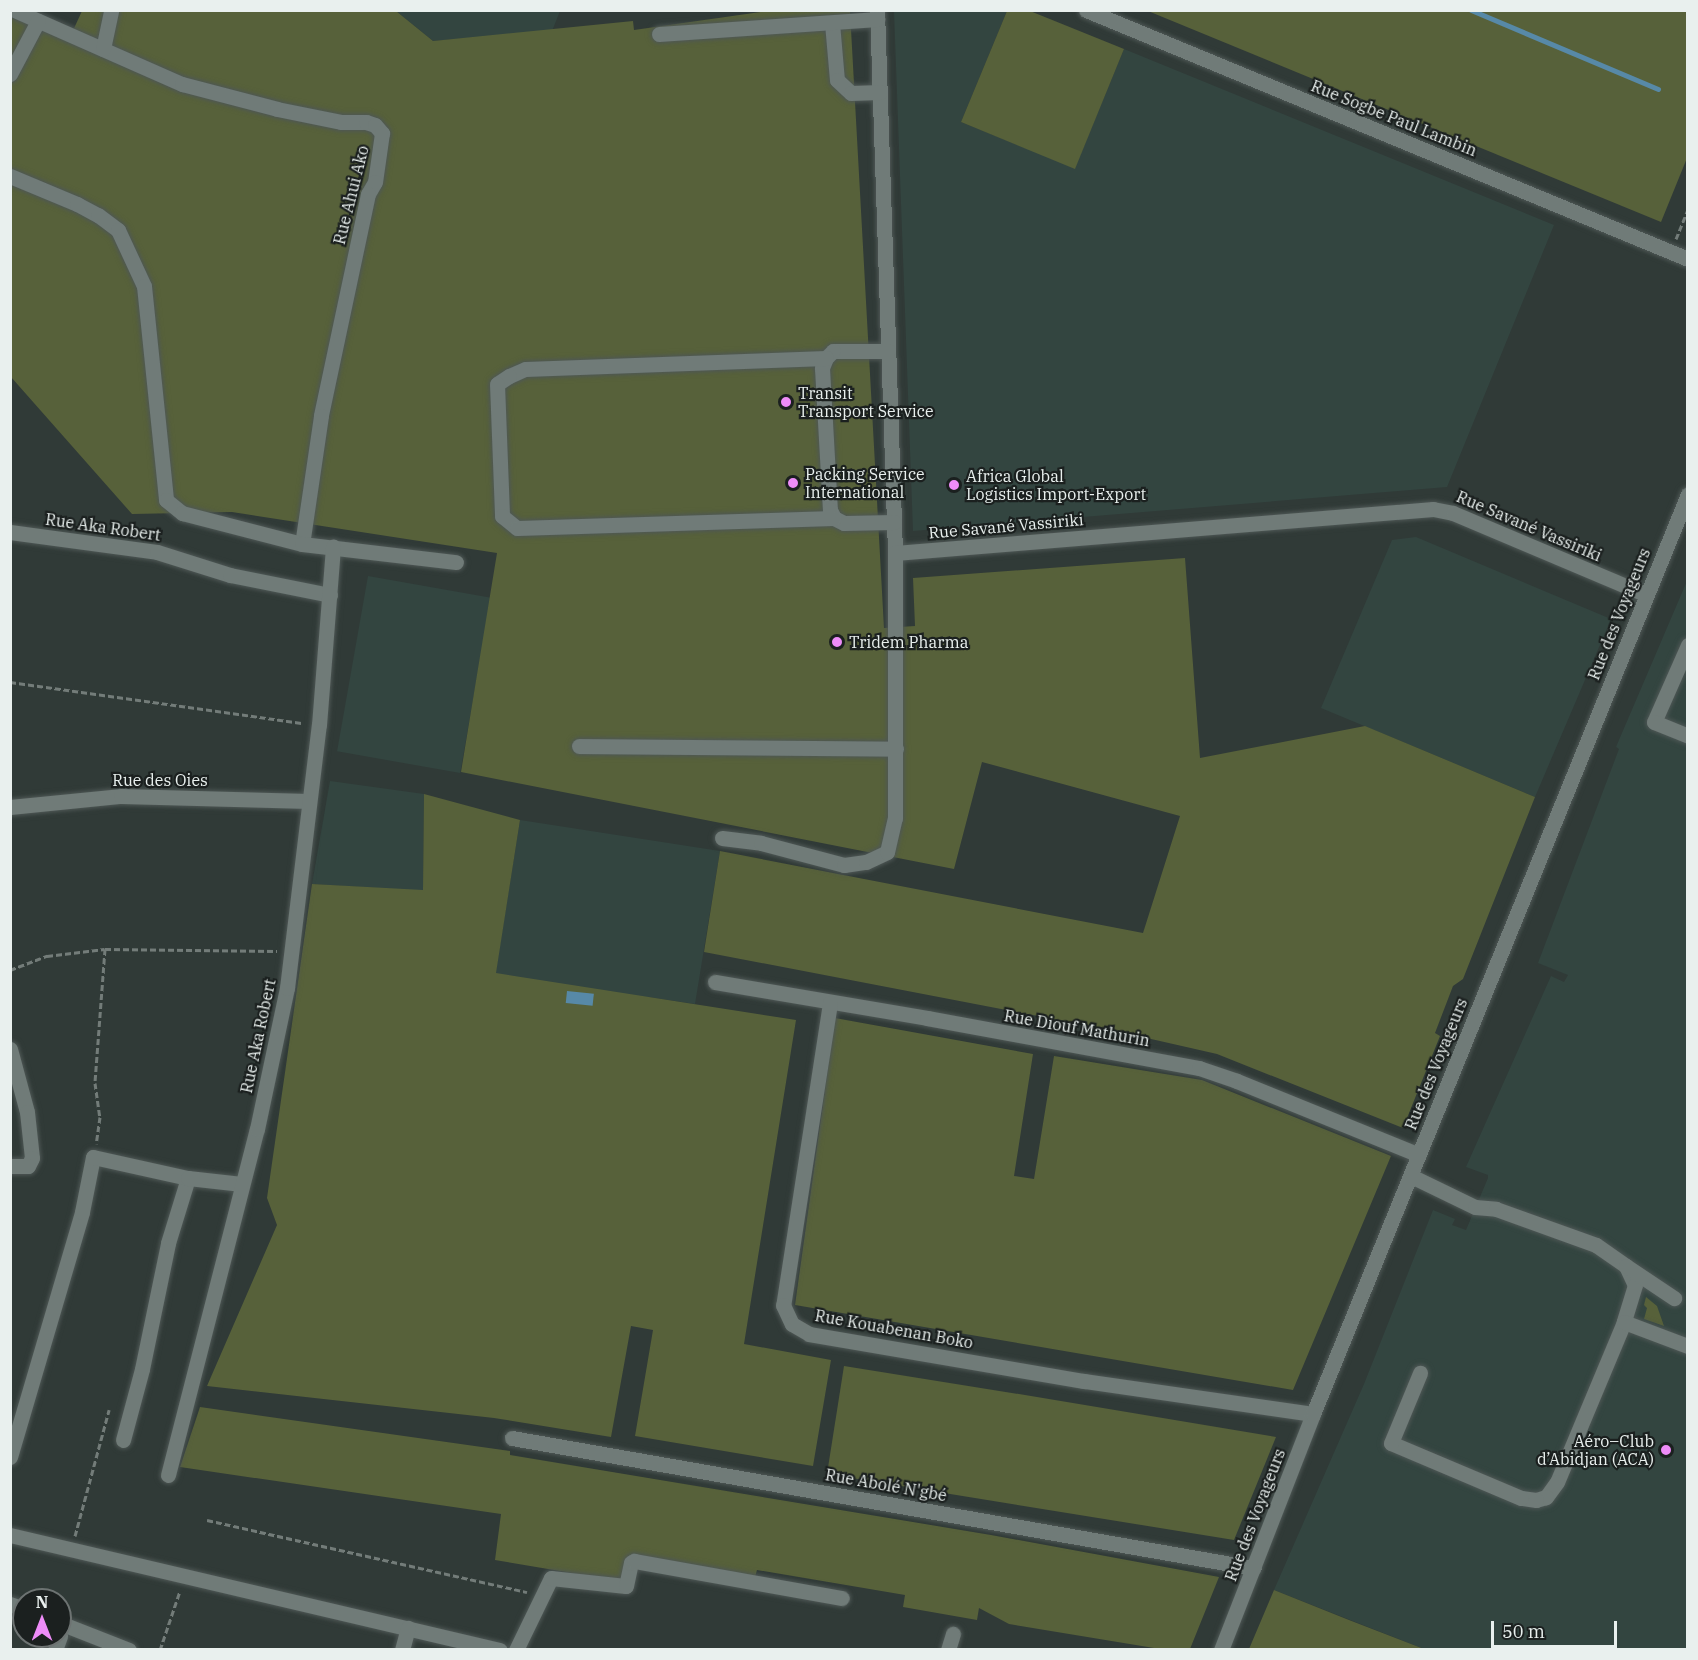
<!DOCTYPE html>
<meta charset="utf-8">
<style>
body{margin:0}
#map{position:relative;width:1698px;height:1660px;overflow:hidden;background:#303a37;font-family:"IBM Plex Serif",serif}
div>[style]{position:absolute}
.built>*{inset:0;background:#334540;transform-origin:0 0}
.green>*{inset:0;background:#57613a}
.water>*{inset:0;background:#5789a7;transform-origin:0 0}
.stream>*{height:5px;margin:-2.5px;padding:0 2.5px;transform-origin:2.5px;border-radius:2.5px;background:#5789a7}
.path>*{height:3px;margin-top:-1.5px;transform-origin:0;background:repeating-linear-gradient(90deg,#737c79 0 6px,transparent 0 9px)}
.roads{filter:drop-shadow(0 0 2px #4e5755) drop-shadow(0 0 2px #4e5755)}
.minor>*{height:15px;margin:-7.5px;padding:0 7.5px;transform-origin:7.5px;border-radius:7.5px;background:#707b78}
.dots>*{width:16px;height:16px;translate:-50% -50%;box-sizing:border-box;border:3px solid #1b201f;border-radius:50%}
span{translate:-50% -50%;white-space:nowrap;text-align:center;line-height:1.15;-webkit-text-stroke:4.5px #1b201f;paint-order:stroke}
.street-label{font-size:16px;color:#e9f0ee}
.poi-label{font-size:16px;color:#e9f0ee}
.left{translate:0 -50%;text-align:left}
.right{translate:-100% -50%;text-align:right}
.frame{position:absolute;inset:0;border:12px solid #e9f0ee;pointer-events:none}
.north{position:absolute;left:12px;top:1588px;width:60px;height:60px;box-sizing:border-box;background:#1b201f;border:2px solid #6d7372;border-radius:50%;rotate:0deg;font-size:16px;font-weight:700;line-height:24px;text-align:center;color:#e9f0ee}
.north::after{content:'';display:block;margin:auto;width:21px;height:27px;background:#ee8cf8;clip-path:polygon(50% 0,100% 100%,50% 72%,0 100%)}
.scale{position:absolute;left:1491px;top:1621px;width:126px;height:27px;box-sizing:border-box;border:3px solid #e9f0ee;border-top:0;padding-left:8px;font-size:18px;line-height:21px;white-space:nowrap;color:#e9f0ee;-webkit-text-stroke:4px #1b201f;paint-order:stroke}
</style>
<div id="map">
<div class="built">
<div style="clip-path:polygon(396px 11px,560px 11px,552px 31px,433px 41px)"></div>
<div style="clip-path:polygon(894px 11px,1007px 11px,961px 122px,1075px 168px,1124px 49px,1554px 225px,1447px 487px,913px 531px)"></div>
<div style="clip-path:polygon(1416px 537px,1611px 619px,1535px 797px,1321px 708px,1392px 540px)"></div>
<div style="left:368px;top:576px;width:125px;height:178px;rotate:10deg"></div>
<div style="clip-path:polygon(1687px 581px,1687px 1649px,1424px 1649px,1274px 1590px,1364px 1384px,1433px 1210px,1455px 1219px,1452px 1225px,1466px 1230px,1488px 1178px,1488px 1175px,1466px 1167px,1551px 976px,1564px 982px,1568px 975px,1538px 963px,1619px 749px,1616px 747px)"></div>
<div style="clip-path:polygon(330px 781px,424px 794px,423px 891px,312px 884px)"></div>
<div style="clip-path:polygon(520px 820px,720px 851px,695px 1004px,648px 997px,489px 1013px)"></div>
</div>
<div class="green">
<div style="clip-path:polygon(82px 11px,396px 11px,433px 41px,633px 21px,634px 30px,768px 11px,850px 11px,884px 628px,915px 626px,913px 578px,1185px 558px,1200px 758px,1365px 726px,1535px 797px,1463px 979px,1453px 986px,1435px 1033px,1440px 1036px,1403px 1128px,1217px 1054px,1116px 1031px,704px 952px,720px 851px,1143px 933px,1180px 816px,982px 762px,954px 869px,461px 772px,497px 553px,232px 512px,132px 514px,11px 377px,10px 17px,70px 37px)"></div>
<div style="clip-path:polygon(1007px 11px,1030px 11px,1124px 49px,1075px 169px,961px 122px)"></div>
<div style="clip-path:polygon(1148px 11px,1687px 11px,1687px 158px,1661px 222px)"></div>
<div style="clip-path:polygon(424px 794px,520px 820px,496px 973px,796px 1020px,744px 1344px,831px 1360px,813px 1466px,635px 1436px,653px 1330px,631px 1326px,611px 1437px,494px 1418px,207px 1386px,277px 1225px,267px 1198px,312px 884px,423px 890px)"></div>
<div style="clip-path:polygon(835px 1018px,1033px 1054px,1014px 1176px,1034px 1179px,1054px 1056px,1202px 1080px,1391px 1156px,1293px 1390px,795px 1305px)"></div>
<div style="clip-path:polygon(1646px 1297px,1657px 1306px,1664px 1326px,1644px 1319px,1647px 1308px,1644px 1305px)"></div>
<div style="clip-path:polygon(844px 1366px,1031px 1396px,1276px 1437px,1234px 1540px,827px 1474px)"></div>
<div style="clip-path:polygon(200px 1407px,510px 1451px,510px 1455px,991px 1535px,1219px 1577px,1190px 1649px,1160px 1649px,1009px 1624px,979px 1608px,977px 1620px,903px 1607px,905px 1595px,757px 1570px,755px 1577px,629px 1556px,625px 1582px,495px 1560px,501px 1514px,180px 1467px)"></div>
<div style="clip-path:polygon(1274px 1590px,1349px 1620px,1424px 1649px,1249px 1649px)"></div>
</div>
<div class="water">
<div style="left:567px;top:991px;width:27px;height:12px;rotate:6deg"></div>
</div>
<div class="stream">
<div style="left:1471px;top:10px;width:203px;rotate:22.9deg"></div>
</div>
<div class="path">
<div style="left:1676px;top:239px;width:31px;rotate:-68deg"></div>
<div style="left:10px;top:682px;width:296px;rotate:8deg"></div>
<div style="left:105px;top:949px;width:172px;rotate:0.7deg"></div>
<div style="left:10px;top:970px;width:40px;rotate:-21deg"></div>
<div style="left:47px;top:956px;width:58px;rotate:-6.9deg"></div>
<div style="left:105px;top:949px;width:134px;rotate:94.3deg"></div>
<div style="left:95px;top:1083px;width:34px;rotate:82deg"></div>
<div style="left:100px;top:1117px;width:27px;rotate:98deg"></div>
<div style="left:207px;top:1520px;width:328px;rotate:12.7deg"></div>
<div style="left:75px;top:1536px;width:131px;rotate:-74.9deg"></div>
<div style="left:160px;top:1650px;width:62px;rotate:-71.3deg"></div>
</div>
<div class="roads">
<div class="minor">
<div style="left:14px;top:10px;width:184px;rotate:23.8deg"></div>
<div style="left:182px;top:84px;width:98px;rotate:14.7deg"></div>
<div style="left:277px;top:109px;width:65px;rotate:11.5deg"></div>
<div style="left:341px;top:122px;width:25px"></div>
<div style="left:366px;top:122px;width:9px;rotate:18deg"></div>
<div style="left:375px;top:125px;width:11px;rotate:49deg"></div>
<div style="left:382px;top:133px;width:49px;rotate:98.1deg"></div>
<div style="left:375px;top:182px;width:14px;rotate:120deg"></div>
<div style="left:368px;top:194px;width:227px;rotate:102deg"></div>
<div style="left:321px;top:416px;width:129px;rotate:98.4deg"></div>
<div style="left:877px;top:10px;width:543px;rotate:88.1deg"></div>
<div style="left:895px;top:553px;width:540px;rotate:-4.68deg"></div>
<div style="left:1433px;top:509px;width:20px;rotate:11deg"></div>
<div style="left:1453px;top:513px;width:208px;rotate:22.9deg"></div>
<div style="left:1086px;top:10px;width:651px;rotate:22.47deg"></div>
<div style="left:832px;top:23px;width:57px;rotate:85deg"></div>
<div style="left:837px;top:80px;width:19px;rotate:43deg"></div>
<div style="left:851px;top:93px;width:29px;rotate:-2deg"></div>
<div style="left:659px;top:34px;width:219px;rotate:-3.9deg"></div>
<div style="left:103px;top:49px;width:40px;rotate:-78deg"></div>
<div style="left:10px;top:74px;width:60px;rotate:-62.2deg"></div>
<div style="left:10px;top:176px;width:73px;rotate:22.7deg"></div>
<div style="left:77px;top:204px;width:24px;rotate:28deg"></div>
<div style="left:98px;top:215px;width:25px;rotate:37deg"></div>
<div style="left:118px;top:230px;width:62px;rotate:65.1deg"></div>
<div style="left:144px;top:286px;width:215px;rotate:84.1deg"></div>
<div style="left:166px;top:500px;width:21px;rotate:39deg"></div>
<div style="left:182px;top:513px;width:124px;rotate:14.5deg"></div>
<div style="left:302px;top:544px;width:155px;rotate:6.7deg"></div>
<div style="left:888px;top:351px;width:55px;rotate:180deg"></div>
<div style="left:833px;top:351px;width:10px;rotate:135deg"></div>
<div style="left:826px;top:358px;width:11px;rotate:112deg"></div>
<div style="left:822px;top:368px;width:142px;rotate:86.8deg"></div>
<div style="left:830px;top:510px;width:9px;rotate:63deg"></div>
<div style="left:834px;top:518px;width:11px;rotate:27deg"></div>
<div style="left:844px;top:523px;width:50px;rotate:-1.1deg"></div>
<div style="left:826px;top:358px;width:301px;rotate:177.9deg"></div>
<div style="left:525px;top:369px;width:17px;rotate:156deg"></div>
<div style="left:509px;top:376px;width:14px;rotate:146deg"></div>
<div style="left:497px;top:384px;width:132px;rotate:87.8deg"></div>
<div style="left:502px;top:516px;width:19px;rotate:39deg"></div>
<div style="left:517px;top:528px;width:317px;rotate:-1.8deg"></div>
<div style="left:10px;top:532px;width:148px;rotate:7.7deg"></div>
<div style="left:157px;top:552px;width:77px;rotate:17.5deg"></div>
<div style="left:230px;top:575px;width:102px;rotate:11.3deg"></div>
<div style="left:1688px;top:645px;width:84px;rotate:113.8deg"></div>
<div style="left:1654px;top:722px;width:37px;rotate:22deg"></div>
<div style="left:579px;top:746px;width:317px;rotate:0.5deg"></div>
<div style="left:10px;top:807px;width:112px;rotate:-5.7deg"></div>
<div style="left:121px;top:796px;width:188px;rotate:1.5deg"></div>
<div style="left:722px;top:838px;width:39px;rotate:7deg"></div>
<div style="left:761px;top:843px;width:86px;rotate:14.8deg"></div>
<div style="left:844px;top:865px;width:22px;rotate:-8deg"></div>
<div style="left:866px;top:862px;width:23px;rotate:-25deg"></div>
<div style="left:887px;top:852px;width:35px;rotate:-77deg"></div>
<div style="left:895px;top:818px;width:265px;rotate:-90deg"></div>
<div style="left:715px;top:982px;width:215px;rotate:9.6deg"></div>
<div style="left:927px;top:1018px;width:277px;rotate:10.4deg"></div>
<div style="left:1199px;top:1068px;width:40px;rotate:18.9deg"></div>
<div style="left:1237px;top:1081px;width:196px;rotate:22.1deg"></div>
<div style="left:830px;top:1003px;width:306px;rotate:98.8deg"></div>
<div style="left:783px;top:1305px;width:21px;rotate:65deg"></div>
<div style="left:792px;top:1324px;width:20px;rotate:30deg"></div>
<div style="left:809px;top:1334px;width:279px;rotate:9.7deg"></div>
<div style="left:1084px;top:1381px;width:231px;rotate:8.2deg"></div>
<div style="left:10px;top:1049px;width:65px;rotate:74.9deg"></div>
<div style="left:27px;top:1112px;width:46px;rotate:83.8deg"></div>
<div style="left:32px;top:1158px;width:9px;rotate:117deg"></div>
<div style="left:28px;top:1166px;width:18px;rotate:180deg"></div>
<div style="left:1411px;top:1176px;width:71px;rotate:25.8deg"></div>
<div style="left:1475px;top:1207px;width:21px;rotate:5deg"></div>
<div style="left:1496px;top:1209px;width:106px;rotate:19.8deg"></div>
<div style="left:1596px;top:1245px;width:37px;rotate:35deg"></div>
<div style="left:1626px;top:1266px;width:21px;rotate:65deg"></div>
<div style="left:1635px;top:1285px;width:39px;rotate:107deg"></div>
<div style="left:1624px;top:1322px;width:173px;rotate:112.7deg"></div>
<div style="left:1557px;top:1482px;width:19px;rotate:126deg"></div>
<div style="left:1546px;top:1497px;width:10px;rotate:163deg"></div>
<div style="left:1536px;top:1500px;width:15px;rotate:-172deg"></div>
<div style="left:1521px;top:1498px;width:141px;rotate:-157.1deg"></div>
<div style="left:1391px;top:1443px;width:76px;rotate:-67.5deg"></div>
<div style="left:1626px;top:1266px;width:58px;rotate:33.7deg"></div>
<div style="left:1624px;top:1322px;width:68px;rotate:20.6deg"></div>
<div style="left:512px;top:1438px;width:753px;rotate:9.94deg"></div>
<div style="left:123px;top:1440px;width:73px;rotate:-75deg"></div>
<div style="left:142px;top:1369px;width:129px;rotate:-78.3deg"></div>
<div style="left:168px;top:1243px;width:68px;rotate:-72.9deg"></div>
<div style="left:10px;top:1457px;width:255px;rotate:-73.6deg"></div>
<div style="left:82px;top:1212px;width:56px;rotate:-78.7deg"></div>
<div style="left:93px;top:1157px;width:97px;rotate:12.5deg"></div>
<div style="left:188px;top:1178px;width:54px;rotate:6.3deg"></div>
<div style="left:168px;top:1475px;width:357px;rotate:-75.6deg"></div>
<div style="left:257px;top:1129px;width:144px;rotate:-78deg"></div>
<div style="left:287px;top:988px;width:265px;rotate:-83.1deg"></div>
<div style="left:319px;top:725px;width:179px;rotate:-85.5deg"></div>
<div style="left:10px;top:1535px;width:503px;rotate:13.21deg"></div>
<div style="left:10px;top:1604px;width:15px;rotate:20deg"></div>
<div style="left:60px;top:1623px;width:74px;rotate:21.4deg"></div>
<div style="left:55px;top:1650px;width:15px;rotate:-70deg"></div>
<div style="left:402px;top:1650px;width:23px;rotate:-75deg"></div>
<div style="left:516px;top:1650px;width:80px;rotate:-64.1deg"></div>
<div style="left:551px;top:1578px;width:75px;rotate:6.1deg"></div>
<div style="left:626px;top:1586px;width:24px;rotate:-78deg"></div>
<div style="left:631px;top:1563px;width:4px;rotate:-34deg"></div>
<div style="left:634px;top:1561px;width:211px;rotate:10.1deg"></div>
<div style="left:948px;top:1650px;width:17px;rotate:-73deg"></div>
<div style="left:1221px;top:1650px;width:253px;rotate:-68.7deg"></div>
<div style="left:1313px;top:1414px;width:993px;rotate:-67.82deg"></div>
</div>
</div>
<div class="dots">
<div style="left:786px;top:402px;background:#ee8cf8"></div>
<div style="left:793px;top:483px;background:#ee8cf8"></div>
<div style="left:954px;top:485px;background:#ee8cf8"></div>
<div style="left:837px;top:642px;background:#ee8cf8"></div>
<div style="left:1666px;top:1450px;background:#ee8cf8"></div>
</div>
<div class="street-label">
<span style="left:1394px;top:118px;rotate:22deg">Rue Sogbe Paul Lambin</span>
<span style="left:351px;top:195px;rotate:-76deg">Rue Ahui Ako</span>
<span style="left:1006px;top:526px;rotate:-5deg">Rue Savané Vassiriki</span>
<span style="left:1529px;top:526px;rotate:23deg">Rue Savané Vassiriki</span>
<span style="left:103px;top:527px;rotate:8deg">Rue Aka Robert</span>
<span style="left:1619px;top:614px;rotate:-68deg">Rue des Voyageurs</span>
<span style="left:160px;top:780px">Rue des Oies</span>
<span style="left:1077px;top:1028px;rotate:10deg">Rue Diouf Mathurin</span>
<span style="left:258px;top:1036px;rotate:-78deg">Rue Aka Robert</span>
<span style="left:1436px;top:1064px;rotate:-68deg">Rue des Voyageurs</span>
<span style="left:894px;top:1329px;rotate:10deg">Rue Kouabenan Boko</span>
<span style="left:886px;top:1485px;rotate:10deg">Rue Abolé N'gbé</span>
<span style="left:1255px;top:1515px;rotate:-69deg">Rue des Voyageurs</span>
</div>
<div class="poi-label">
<span class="left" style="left:798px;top:402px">Transit<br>Transport Service</span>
<span class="left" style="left:805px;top:483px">Packing Service<br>International</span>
<span class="left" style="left:966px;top:485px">Africa Global<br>Logistics Import-Export</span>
<span class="left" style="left:849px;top:642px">Tridem Pharma</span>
<span class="right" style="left:1654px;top:1450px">Aéro–Club<br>d’Abidjan (ACA)</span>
</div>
<div class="frame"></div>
<div class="north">N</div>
<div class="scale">50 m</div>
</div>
